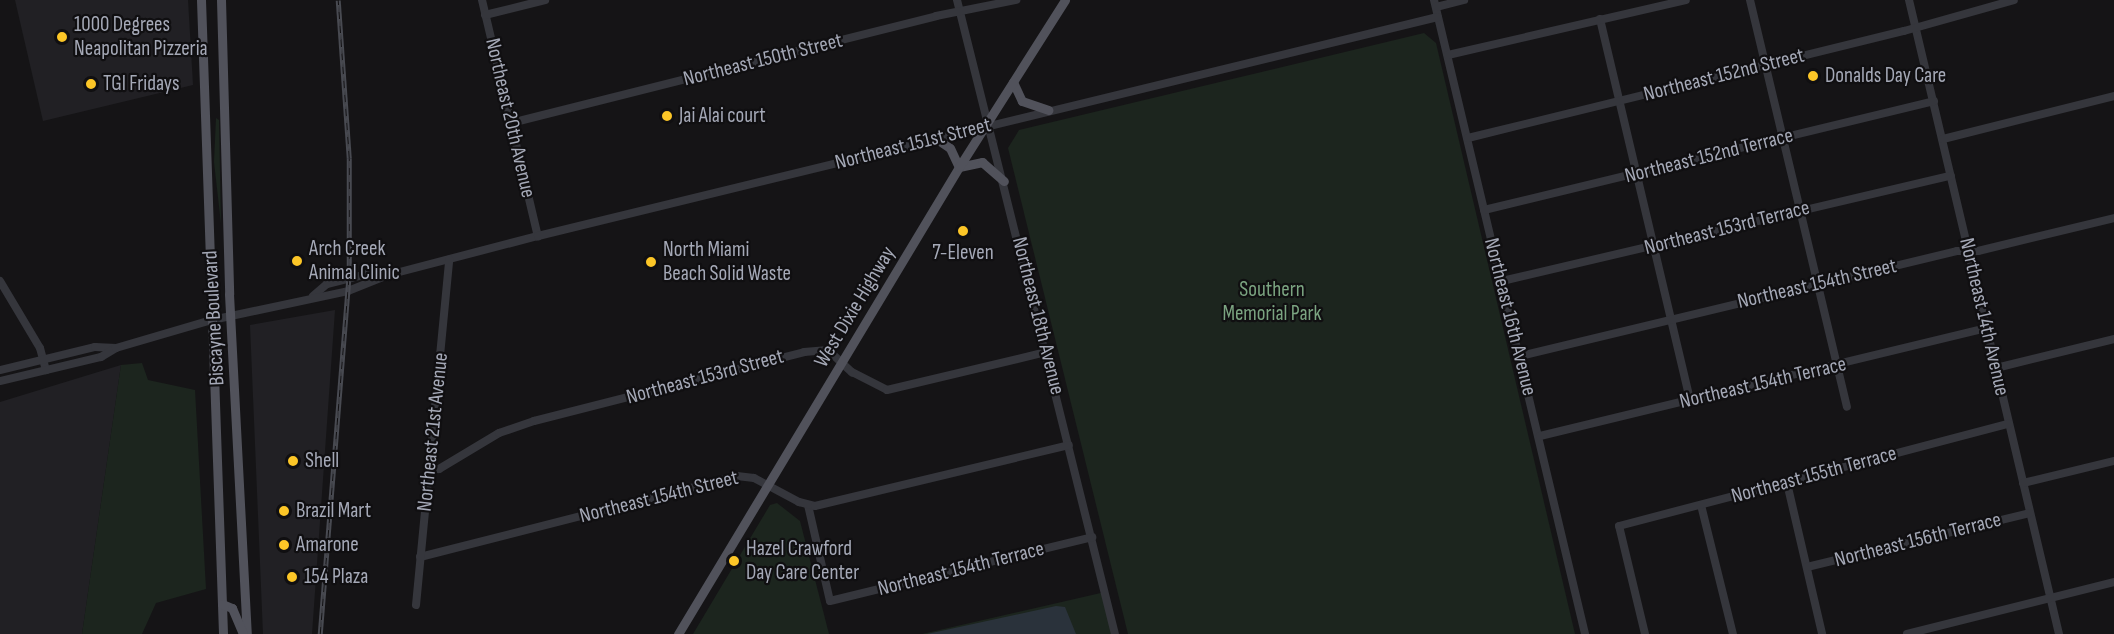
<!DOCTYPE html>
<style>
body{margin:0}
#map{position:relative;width:2114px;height:634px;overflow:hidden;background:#151416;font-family:"Sofia Sans Condensed",sans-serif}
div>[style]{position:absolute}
.built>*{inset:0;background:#212024}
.green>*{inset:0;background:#1c251e}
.water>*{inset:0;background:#2a323b}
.minor>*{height:8px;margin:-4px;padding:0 4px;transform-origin:4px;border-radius:4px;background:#35363c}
.major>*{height:9px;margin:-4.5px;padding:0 4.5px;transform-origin:4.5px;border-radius:4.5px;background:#51525b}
.rail>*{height:4.5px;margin-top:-2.25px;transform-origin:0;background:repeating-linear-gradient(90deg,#100f11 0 7px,#484a51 0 14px);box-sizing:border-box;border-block:2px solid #484a51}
.dots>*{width:16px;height:16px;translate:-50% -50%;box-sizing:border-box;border:3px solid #100f11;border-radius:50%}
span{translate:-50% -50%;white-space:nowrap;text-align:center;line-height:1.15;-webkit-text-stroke:4.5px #100f11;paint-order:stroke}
.poi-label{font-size:21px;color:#a5a9b7}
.left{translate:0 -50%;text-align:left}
.street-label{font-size:21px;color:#a5a9b7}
.park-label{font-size:21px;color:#7ba481}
</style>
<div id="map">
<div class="built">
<div style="clip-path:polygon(15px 0,188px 0,193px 85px,43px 121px)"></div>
<div style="clip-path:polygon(335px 310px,312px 634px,263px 634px,250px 325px)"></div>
<div style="clip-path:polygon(121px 365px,82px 634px,0 634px,0 402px)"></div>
</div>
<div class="green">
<div style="clip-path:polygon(1424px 33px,1436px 43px,1575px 634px,1128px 634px,1008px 148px,1019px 130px)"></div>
<div style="clip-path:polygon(216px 118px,219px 120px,221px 224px,214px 162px)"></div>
<div style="clip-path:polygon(142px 363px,148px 380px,195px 390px,206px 589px,156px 603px,142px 634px,82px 634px,121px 365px)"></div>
<div style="clip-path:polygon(777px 503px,800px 521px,829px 634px,693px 634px,770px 505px)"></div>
<div style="clip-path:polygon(1105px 592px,1115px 634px,922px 634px)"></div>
</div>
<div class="water">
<div style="clip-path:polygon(1056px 606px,1065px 607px,1076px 634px,927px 634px)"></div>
</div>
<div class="minor">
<div style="left:482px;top:0;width:243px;rotate:76.7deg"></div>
<div style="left:957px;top:0;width:653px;rotate:76.01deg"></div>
<div style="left:1434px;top:0;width:652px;rotate:76.6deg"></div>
<div style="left:1750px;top:0;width:418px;rotate:76.6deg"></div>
<div style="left:1909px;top:0;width:652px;rotate:76.69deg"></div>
<div style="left:1436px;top:7px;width:29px;rotate:-14deg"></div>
<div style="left:485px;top:15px;width:62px;rotate:-14deg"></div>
<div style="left:1600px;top:19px;width:391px;rotate:76.7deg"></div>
<div style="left:1448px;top:55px;width:244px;rotate:-13deg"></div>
<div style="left:511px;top:123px;width:438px;rotate:-14.1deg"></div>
<div style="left:936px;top:16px;width:82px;rotate:-11.3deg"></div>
<div style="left:1468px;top:138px;width:449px;rotate:-13.8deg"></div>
<div style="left:1904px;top:31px;width:114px;rotate:-15.7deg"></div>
<div style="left:1943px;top:139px;width:176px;rotate:-14.1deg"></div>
<div style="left:1484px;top:210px;width:463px;rotate:-13.6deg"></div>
<div style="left:0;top:281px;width:78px;rotate:59.2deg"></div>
<div style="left:40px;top:348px;width:23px;rotate:75deg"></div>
<div style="left:1502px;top:281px;width:461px;rotate:-13.2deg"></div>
<div style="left:313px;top:296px;width:18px;rotate:-41deg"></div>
<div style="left:327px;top:284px;width:41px;rotate:-14deg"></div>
<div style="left:367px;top:274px;width:20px;rotate:3deg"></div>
<div style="left:1520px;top:356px;width:449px;rotate:-13.5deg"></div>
<div style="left:1957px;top:251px;width:21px"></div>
<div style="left:1978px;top:251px;width:140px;rotate:-13.6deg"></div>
<div style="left:1996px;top:368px;width:122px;rotate:-13.8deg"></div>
<div style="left:0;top:370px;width:98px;rotate:-13.6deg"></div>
<div style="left:95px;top:347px;width:21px;rotate:3deg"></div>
<div style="left:0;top:381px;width:104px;rotate:-13.4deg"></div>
<div style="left:101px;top:357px;width:17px;rotate:-31deg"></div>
<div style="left:116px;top:348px;width:100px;rotate:-16.3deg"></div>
<div style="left:212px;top:320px;width:139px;rotate:-12deg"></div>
<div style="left:348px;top:291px;width:43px;rotate:-21.8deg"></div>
<div style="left:388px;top:275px;width:155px;rotate:-14.6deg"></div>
<div style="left:538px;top:236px;width:926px;rotate:-13.68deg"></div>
<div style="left:1540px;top:436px;width:460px;rotate:-13.6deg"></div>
<div style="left:432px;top:469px;width:7px"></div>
<div style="left:439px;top:469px;width:70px;rotate:-31deg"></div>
<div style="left:499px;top:433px;width:37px;rotate:-19deg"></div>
<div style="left:534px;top:421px;width:279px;rotate:-14.3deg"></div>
<div style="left:804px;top:352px;width:24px;rotate:-5deg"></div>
<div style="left:828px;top:350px;width:33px;rotate:43deg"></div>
<div style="left:852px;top:372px;width:39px;rotate:27deg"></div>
<div style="left:887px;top:390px;width:163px;rotate:-13.4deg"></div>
<div style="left:1787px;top:483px;width:155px;rotate:76.9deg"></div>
<div style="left:2023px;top:483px;width:94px;rotate:-13.6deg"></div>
<div style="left:808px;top:505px;width:98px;rotate:77.1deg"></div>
<div style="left:830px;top:601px;width:270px;rotate:-13.7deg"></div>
<div style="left:1701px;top:505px;width:133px;rotate:76.1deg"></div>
<div style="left:420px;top:557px;width:327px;rotate:-14.3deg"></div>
<div style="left:737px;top:476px;width:17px;rotate:7deg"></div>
<div style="left:754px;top:478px;width:51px;rotate:28.1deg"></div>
<div style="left:799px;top:502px;width:16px;rotate:14deg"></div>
<div style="left:815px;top:506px;width:261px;rotate:-13.5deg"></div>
<div style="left:1807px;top:567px;width:229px;rotate:-13.6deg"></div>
<div style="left:416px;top:605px;width:347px;rotate:-84.5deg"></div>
<div style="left:1645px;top:634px;width:111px;rotate:-103.5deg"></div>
<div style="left:1619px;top:526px;width:403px;rotate:-14.7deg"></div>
<div style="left:1907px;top:634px;width:213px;rotate:-14.1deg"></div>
</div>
<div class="major">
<div style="left:201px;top:0;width:634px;rotate:88.01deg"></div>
<div style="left:221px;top:0;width:294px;rotate:88.4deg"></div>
<div style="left:229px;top:294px;width:340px;rotate:87deg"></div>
<div style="left:1013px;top:82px;width:21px;rotate:65deg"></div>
<div style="left:1022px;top:101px;width:28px;rotate:19deg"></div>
<div style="left:934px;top:137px;width:19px;rotate:35deg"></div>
<div style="left:950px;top:148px;width:21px;rotate:65deg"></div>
<div style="left:959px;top:167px;width:24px;rotate:-12deg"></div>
<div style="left:982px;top:162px;width:29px;rotate:41deg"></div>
<div style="left:222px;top:604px;width:11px;rotate:22deg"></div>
<div style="left:232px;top:608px;width:28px;rotate:67deg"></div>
<div style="left:678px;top:634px;width:545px;rotate:-58.96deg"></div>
<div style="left:959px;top:167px;width:198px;rotate:-57.6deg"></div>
</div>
<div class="rail">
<div style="left:320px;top:634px;width:362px;rotate:-85.4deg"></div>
<div style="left:349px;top:273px;width:115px;rotate:-90deg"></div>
<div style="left:349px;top:158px;width:158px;rotate:-94deg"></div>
</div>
<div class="dots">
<div style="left:62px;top:37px;background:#fcc627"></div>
<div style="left:1813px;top:76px;background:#fcc627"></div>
<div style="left:91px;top:84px;background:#fcc627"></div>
<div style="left:667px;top:116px;background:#fcc627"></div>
<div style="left:963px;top:231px;background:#fcc627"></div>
<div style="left:297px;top:261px;background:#fcc627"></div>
<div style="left:651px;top:262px;background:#fcc627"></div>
<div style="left:293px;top:461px;background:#fcc627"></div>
<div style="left:284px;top:511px;background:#fcc627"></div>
<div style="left:284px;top:545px;background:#fcc627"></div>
<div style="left:734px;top:561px;background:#fcc627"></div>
<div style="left:292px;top:577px;background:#fcc627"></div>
</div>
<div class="poi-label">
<span class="left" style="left:74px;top:37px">1000 Degrees<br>Neapolitan Pizzeria</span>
<span class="left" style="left:1825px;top:76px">Donalds Day Care</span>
<span class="left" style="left:103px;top:84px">TGI Fridays</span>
<span class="left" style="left:679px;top:116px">Jai Alai court</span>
<span class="left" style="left:309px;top:261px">Arch Creek<br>Animal Clinic</span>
<span class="left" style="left:663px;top:262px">North Miami<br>Beach Solid Waste</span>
<span style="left:963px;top:253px">7-Eleven</span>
<span class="left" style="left:305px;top:461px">Shell</span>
<span class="left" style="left:296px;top:511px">Brazil Mart</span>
<span class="left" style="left:296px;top:545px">Amarone</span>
<span class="left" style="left:746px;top:561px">Hazel Crawford<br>Day Care Center</span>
<span class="left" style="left:304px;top:577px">154 Plaza</span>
</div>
<div class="street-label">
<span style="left:763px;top:60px;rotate:-14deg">Northeast 150th Street</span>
<span style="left:1724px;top:75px;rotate:-14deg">Northeast 152nd Street</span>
<span style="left:510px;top:118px;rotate:77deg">Northeast 20th Avenue</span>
<span style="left:913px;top:144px;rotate:-14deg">Northeast 151st Street</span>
<span style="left:1709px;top:156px;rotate:-14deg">Northeast 152nd Terrace</span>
<span style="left:1727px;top:228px;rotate:-14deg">Northeast 153rd Terrace</span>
<span style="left:1817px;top:284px;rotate:-13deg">Northeast 154th Street</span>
<span style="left:855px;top:307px;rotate:-59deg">West Dixie Highway</span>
<span style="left:1038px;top:316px;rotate:76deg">Northeast 18th Avenue</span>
<span style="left:1510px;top:317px;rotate:76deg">Northeast 16th Avenue</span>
<span style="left:1984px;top:317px;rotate:77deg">Northeast 14th Avenue</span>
<span style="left:214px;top:318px;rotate:-93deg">Biscayne Boulevard</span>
<span style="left:705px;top:377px;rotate:-15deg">Northeast 153rd Street</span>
<span style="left:1763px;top:383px;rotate:-13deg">Northeast 154th Terrace</span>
<span style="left:433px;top:432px;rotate:-84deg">Northeast 21st Avenue</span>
<span style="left:1814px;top:475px;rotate:-15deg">Northeast 155th Terrace</span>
<span style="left:659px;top:497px;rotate:-14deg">Northeast 154th Street</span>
<span style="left:1918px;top:540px;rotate:-14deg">Northeast 156th Terrace</span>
<span style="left:961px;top:569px;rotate:-14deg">Northeast 154th Terrace</span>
</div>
<div class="park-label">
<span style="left:1272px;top:302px">Southern<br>Memorial Park</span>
</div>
</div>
